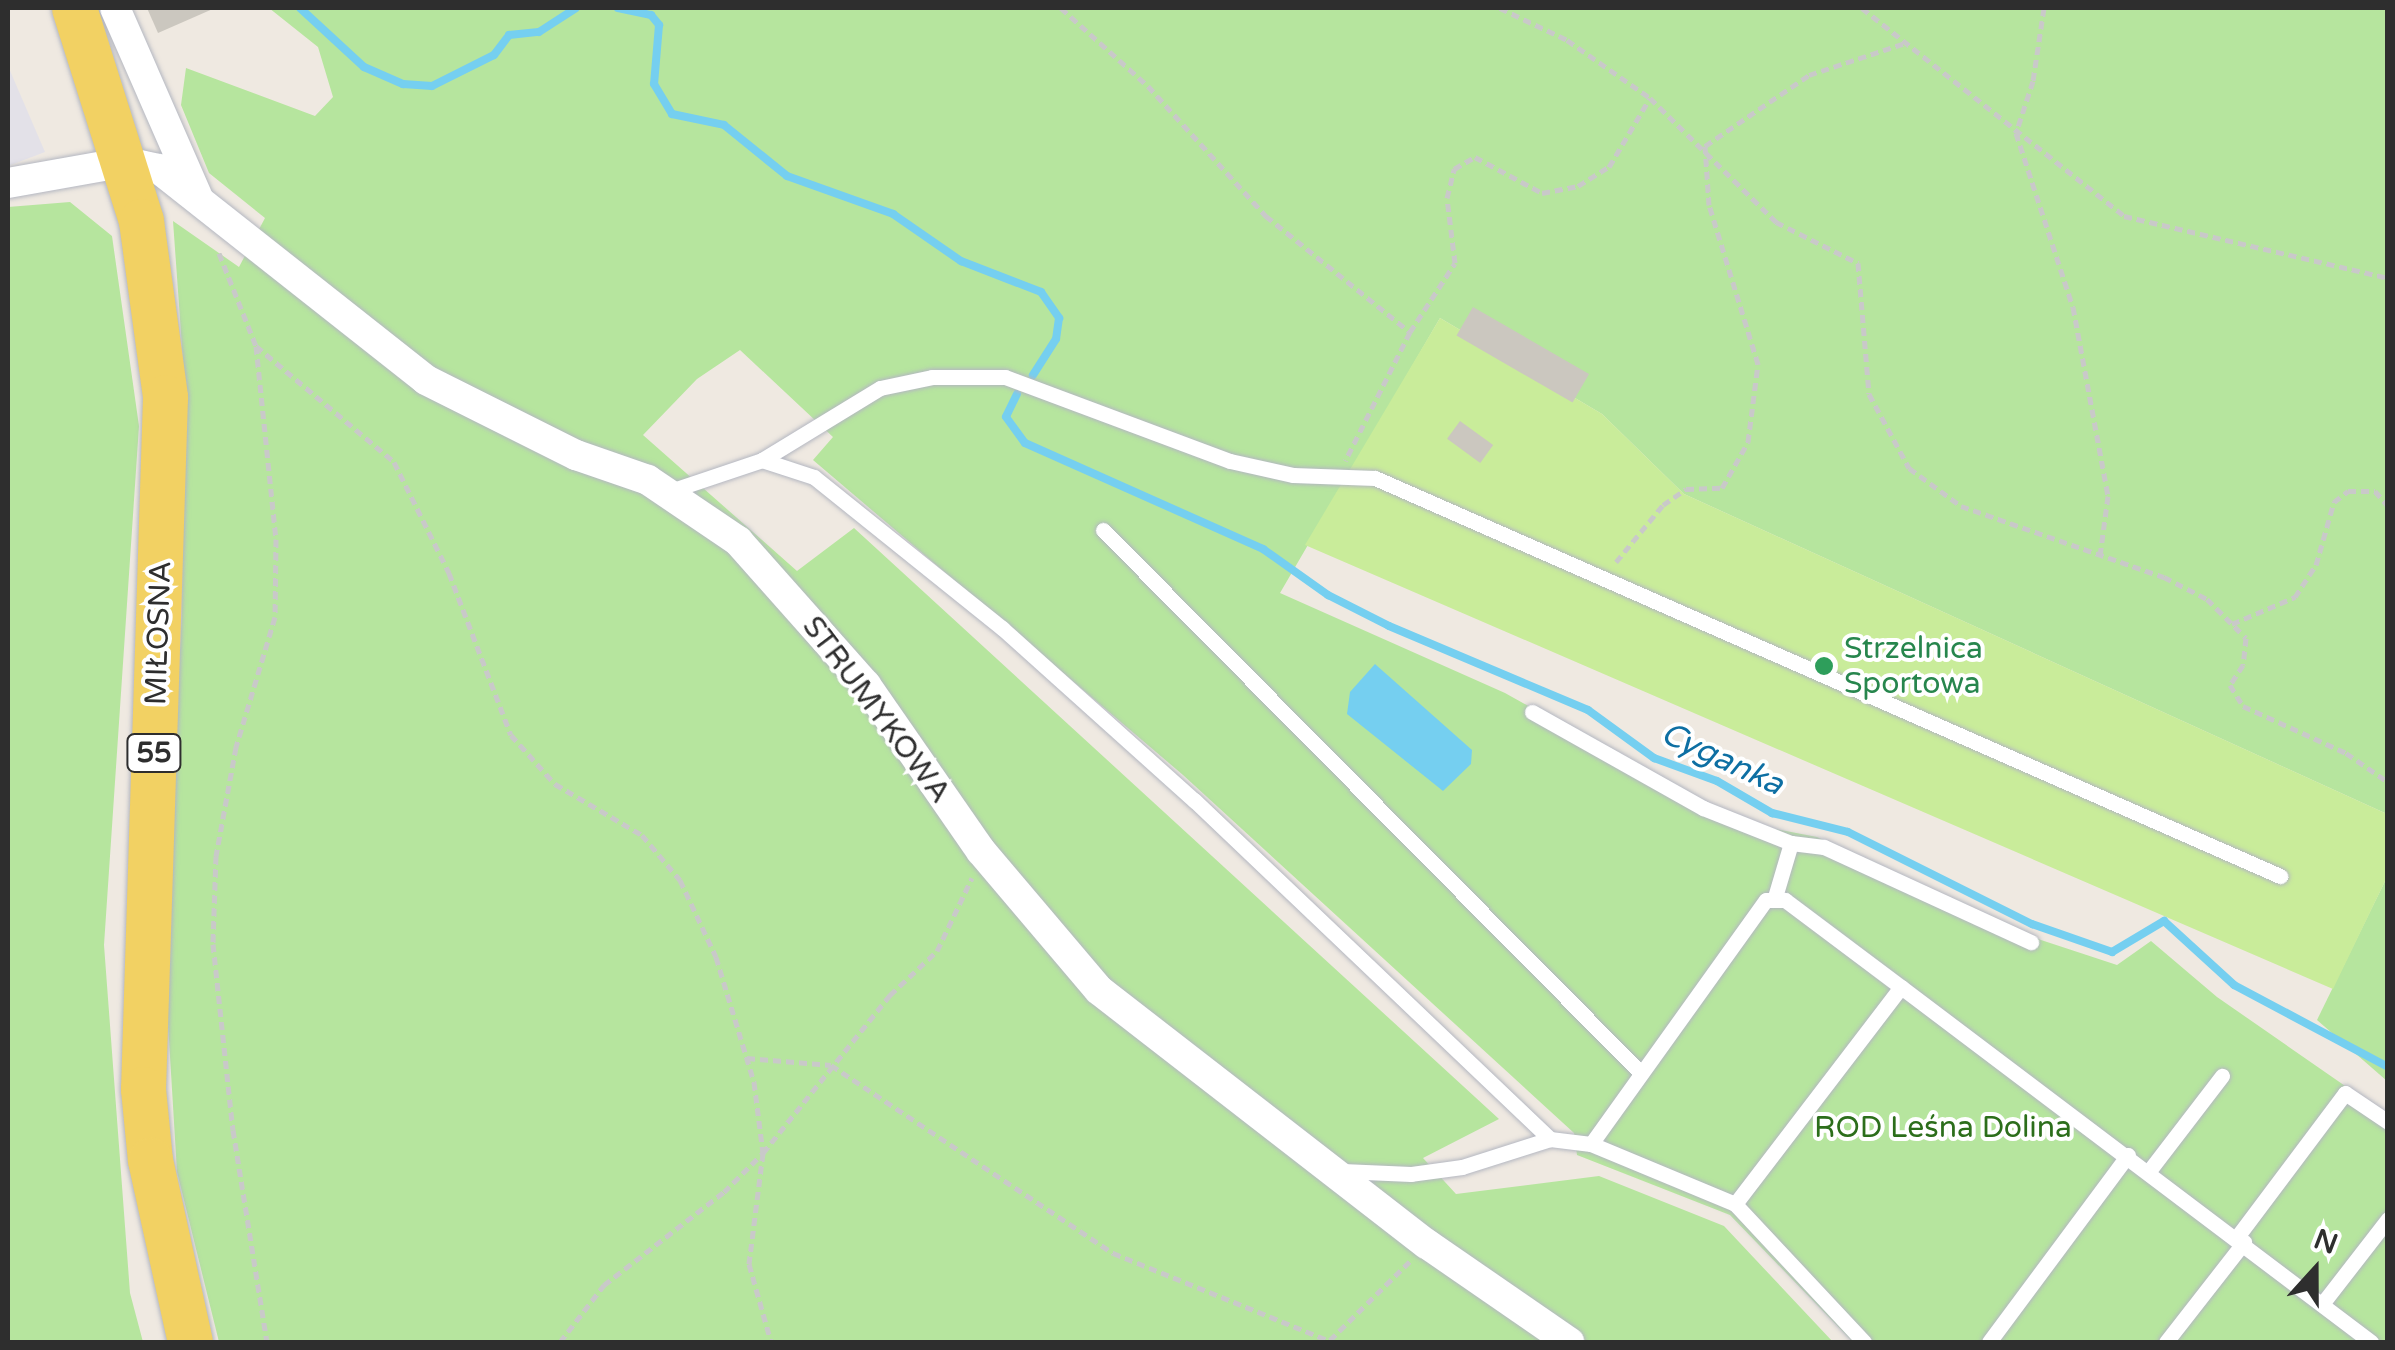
<!DOCTYPE html>
<meta charset="utf-8">
<style>
body{margin:0}
#map{position:relative;width:2395px;height:1350px;overflow:hidden;background:#efe9e1;font-family:"Varela Round",sans-serif}
div>[style]{position:absolute}
.industrial>*{inset:0;background:#e3e1e8}
.green>*{inset:0;background:#b6e59e}
.pitch>*{inset:0;background:#c9ec9a}
.water>*{inset:0;background:#75cff0}
.stream>*{height:8px;margin:-4px;padding:0 4px;transform-origin:4px;border-radius:4px;background:#75cff0}
.building>*{inset:0;background:#cbc7bf;transform-origin:0 0}
.path>*{height:5px;margin-top:-2.5px;transform-origin:0;background:repeating-linear-gradient(90deg,#c9c9c9 0 8px,transparent 0 13px)}
.roads{filter:drop-shadow(0 0 2px #b4b7c1) drop-shadow(0 0 2px #b4b7c1)}
.service>*{height:15px;margin:-7.5px;padding:0 7.5px;transform-origin:7.5px;border-radius:7.5px;background:#fff}
.minor>*{height:30px;margin:-15px;padding:0 15px;transform-origin:15px;border-radius:15px;background:#fff}
.primary>*{height:45px;margin:-22.5px;padding:0 22.5px;transform-origin:22.5px;border-radius:22.5px;background:#f2d163}
.dots>*{width:28px;height:28px;translate:-50% -50%;box-sizing:border-box;border:5px solid #fff;border-radius:50%}
span{translate:-50% -50%;white-space:nowrap;text-align:center;line-height:1.15;-webkit-text-stroke:8px #fff;paint-order:stroke}
.shield-label span{padding:2px 8px;background:#fff;border:2px solid;border-radius:8px;-webkit-text-stroke-width:0}
.shield-label{font-size:28px;color:#2e2e2e;font-weight:700}
.street-label{font-size:30px;color:#2e2e2e}
.leisure-label{font-size:30px;color:#27864d}
.left{translate:0 -50%;text-align:left}
.park-label{font-size:30px;color:#2c6e1b}
.water-label{font-size:32px;color:#0d6fa3;font-style:italic}
.frame{position:absolute;inset:0;border:10px solid #2e2e2e;pointer-events:none}
.north{position:absolute;left:2265px;top:1220px;width:100px;height:100px;-webkit-text-stroke:8px #fff;paint-order:stroke;rotate:21deg;font-size:28px;font-weight:700;line-height:40px;text-align:center;color:#2e2e2e}
.north::after{content:'';display:block;margin:auto;width:35px;height:45px;background:#2e2e2e;clip-path:polygon(50% 0,100% 100%,50% 72%,0 100%)}
</style>
<div id="map">
<div class="industrial">
<div style="clip-path:polygon(8px 66px,45px 152px,8px 166px)"></div>
</div>
<div class="green">
<div style="clip-path:polygon(269px 8px,2387px 8px,2387px 814px,1684px 494px,1602px 414px,1440px 318px,1280px 593px,1505px 693px,1709px 806px,1759px 826px,1817px 837px,2041px 940px,2117px 965px,2151px 941px,2217px 997px,2387px 1115px,2387px 1342px,1853px 1342px,1730px 1215px,1577px 1155px,1574px 1133px,1183px 775px,813px 460px,833px 437px,740px 350px,697px 379px,643px 435px,797px 571px,854px 528px,1499px 1119px,1423px 1158px,1456px 1194px,1599px 1176px,1724px 1226px,1833px 1342px,219px 1342px,177px 1172px,164px 957px,182px 613px,184px 375px,173px 221px,239px 267px,265px 218px,209px 173px,181px 105px,186px 68px,315px 116px,333px 97px,318px 47px)"></div>
<div style="clip-path:polygon(70px 202px,112px 236px,139px 426px,104px 945px,130px 1293px,143px 1342px,8px 1342px,8px 207px)"></div>
<div style="clip-path:polygon(2387px 877px,2387px 1081px,2317px 1020px)"></div>
</div>
<div class="pitch">
<div style="clip-path:polygon(1440px 318px,1602px 414px,1684px 494px,2387px 814px,2387px 877px,2333px 989px,1305px 545px)"></div>
</div>
<div class="water">
<div style="clip-path:polygon(1375px 664px,1472px 750px,1471px 764px,1443px 791px,1347px 714px,1350px 692px)"></div>
</div>
<div class="stream">
<div style="left:300px;top:8px;width:87px;rotate:42.7deg"></div>
<div style="left:364px;top:67px;width:43px;rotate:23.6deg"></div>
<div style="left:403px;top:84px;width:29px;rotate:4deg"></div>
<div style="left:432px;top:86px;width:69px;rotate:-26.6deg"></div>
<div style="left:494px;top:55px;width:25px;rotate:-53deg"></div>
<div style="left:509px;top:35px;width:30px;rotate:-6deg"></div>
<div style="left:539px;top:32px;width:44px;rotate:-33deg"></div>
<div style="left:618px;top:8px;width:34px;rotate:12deg"></div>
<div style="left:651px;top:15px;width:13px;rotate:51deg"></div>
<div style="left:659px;top:25px;width:59px;rotate:94.8deg"></div>
<div style="left:654px;top:84px;width:35px;rotate:59deg"></div>
<div style="left:672px;top:114px;width:53px;rotate:11.9deg"></div>
<div style="left:724px;top:125px;width:81px;rotate:39deg"></div>
<div style="left:787px;top:176px;width:113px;rotate:19.7deg"></div>
<div style="left:893px;top:214px;width:83px;rotate:34.7deg"></div>
<div style="left:961px;top:261px;width:86px;rotate:21.2deg"></div>
<div style="left:1041px;top:292px;width:32px;rotate:55deg"></div>
<div style="left:1059px;top:318px;width:21px;rotate:98deg"></div>
<div style="left:1056px;top:339px;width:43px;rotate:122.6deg"></div>
<div style="left:1017px;top:394px;width:25px;rotate:116deg"></div>
<div style="left:1006px;top:417px;width:32px;rotate:54deg"></div>
<div style="left:1025px;top:443px;width:261px;rotate:24deg"></div>
<div style="left:1263px;top:549px;width:80px;rotate:35.3deg"></div>
<div style="left:1328px;top:595px;width:68px;rotate:26.9deg"></div>
<div style="left:1389px;top:626px;width:216px;rotate:22.9deg"></div>
<div style="left:1588px;top:710px;width:82px;rotate:36deg"></div>
<div style="left:1654px;top:758px;width:67px;rotate:20.1deg"></div>
<div style="left:1717px;top:781px;width:64px;rotate:30.2deg"></div>
<div style="left:1772px;top:813px;width:78px;rotate:14deg"></div>
<div style="left:1848px;top:832px;width:206px;rotate:26.6deg"></div>
<div style="left:2032px;top:924px;width:85px;rotate:19.3deg"></div>
<div style="left:2112px;top:952px;width:61px;rotate:-30.8deg"></div>
<div style="left:2164px;top:921px;width:95px;rotate:42.4deg"></div>
<div style="left:2234px;top:985px;width:174px;rotate:28deg"></div>
</div>
<div class="building">
<div style="clip-path:polygon(147px 8px,215px 8px,158px 33px)"></div>
<div style="left:1473px;top:307px;width:134px;height:33px;rotate:30deg"></div>
<div style="left:1460px;top:421px;width:41px;height:22px;rotate:36deg"></div>
</div>
<div class="path">
<div style="left:1061px;top:8px;width:117px;rotate:41.9deg"></div>
<div style="left:1148px;top:86px;width:176px;rotate:47.8deg"></div>
<div style="left:1266px;top:216px;width:185px;rotate:38.9deg"></div>
<div style="left:1410px;top:332px;width:144px;rotate:116.7deg"></div>
<div style="left:1500px;top:8px;width:74px;rotate:25.5deg"></div>
<div style="left:1567px;top:40px;width:101px;rotate:34.9deg"></div>
<div style="left:1650px;top:98px;width:177px;rotate:44.5deg"></div>
<div style="left:1776px;top:222px;width:92px;rotate:26.6deg"></div>
<div style="left:1858px;top:263px;width:131px;rotate:85.2deg"></div>
<div style="left:1869px;top:394px;width:84px;rotate:61.6deg"></div>
<div style="left:1909px;top:468px;width:64px;rotate:36.2deg"></div>
<div style="left:1961px;top:506px;width:215px;rotate:19.3deg"></div>
<div style="left:2164px;top:577px;width:48px;rotate:27.1deg"></div>
<div style="left:2207px;top:599px;width:55px;rotate:45deg"></div>
<div style="left:2246px;top:638px;width:27px;rotate:96deg"></div>
<div style="left:2243px;top:665px;width:24px;rotate:123deg"></div>
<div style="left:2230px;top:685px;width:25px;rotate:58deg"></div>
<div style="left:2243px;top:706px;width:113px;rotate:24.5deg"></div>
<div style="left:2346px;top:753px;width:51px;rotate:34.6deg"></div>
<div style="left:1862px;top:8px;width:335px;rotate:38.4deg"></div>
<div style="left:2124px;top:216px;width:271px;rotate:13.2deg"></div>
<div style="left:2044px;top:8px;width:74px;rotate:98.6deg"></div>
<div style="left:2033px;top:81px;width:55px;rotate:108.1deg"></div>
<div style="left:2016px;top:133px;width:183px;rotate:71.9deg"></div>
<div style="left:2073px;top:307px;width:192px;rotate:79.5deg"></div>
<div style="left:2108px;top:496px;width:61px;rotate:97.6deg"></div>
<div style="left:219px;top:253px;width:100px;rotate:68.3deg"></div>
<div style="left:256px;top:346px;width:194px;rotate:84.1deg"></div>
<div style="left:276px;top:539px;width:78px;rotate:90.7deg"></div>
<div style="left:275px;top:617px;width:136px;rotate:106.7deg"></div>
<div style="left:236px;top:747px;width:111px;rotate:100.4deg"></div>
<div style="left:216px;top:856px;width:88px;rotate:92deg"></div>
<div style="left:213px;top:944px;width:187px;rotate:83.9deg"></div>
<div style="left:233px;top:1130px;width:215px;rotate:80.9deg"></div>
<div style="left:1410px;top:332px;width:82px;rotate:-56.9deg"></div>
<div style="left:1455px;top:263px;width:65px;rotate:-97deg"></div>
<div style="left:1447px;top:198px;width:30px;rotate:-76deg"></div>
<div style="left:1454px;top:169px;width:24px;rotate:-30deg"></div>
<div style="left:1475px;top:157px;width:76px;rotate:28.2deg"></div>
<div style="left:1542px;top:193px;width:37px;rotate:-11deg"></div>
<div style="left:1578px;top:186px;width:36px;rotate:-32deg"></div>
<div style="left:1609px;top:167px;width:80px;rotate:-59.3deg"></div>
<div style="left:256px;top:346px;width:180px;rotate:40deg"></div>
<div style="left:394px;top:462px;width:124px;rotate:63.6deg"></div>
<div style="left:449px;top:573px;width:173px;rotate:69.1deg"></div>
<div style="left:511px;top:735px;width:66px;rotate:48.1deg"></div>
<div style="left:555px;top:784px;width:101px;rotate:30.4deg"></div>
<div style="left:642px;top:835px;width:59px;rotate:49.8deg"></div>
<div style="left:680px;top:880px;width:85px;rotate:64.9deg"></div>
<div style="left:716px;top:957px;width:131px;rotate:73.1deg"></div>
<div style="left:754px;top:1082px;width:72px;rotate:82.8deg"></div>
<div style="left:763px;top:1153px;width:112px;rotate:97.2deg"></div>
<div style="left:749px;top:1264px;width:81px;rotate:74.2deg"></div>
<div style="left:1616px;top:562px;width:74px;rotate:-50.5deg"></div>
<div style="left:1663px;top:505px;width:28px;rotate:-35deg"></div>
<div style="left:1686px;top:489px;width:36px;rotate:-2deg"></div>
<div style="left:1722px;top:488px;width:53px;rotate:-60.5deg"></div>
<div style="left:1748px;top:442px;width:79px;rotate:-82.7deg"></div>
<div style="left:1758px;top:364px;width:166px;rotate:-107.1deg"></div>
<div style="left:1709px;top:205px;width:59px;rotate:-93.9deg"></div>
<div style="left:1705px;top:146px;width:126px;rotate:-34.3deg"></div>
<div style="left:1809px;top:75px;width:101px;rotate:-18.4deg"></div>
<div style="left:2232px;top:624px;width:69px;rotate:-23.2deg"></div>
<div style="left:2295px;top:597px;width:38px;rotate:-57deg"></div>
<div style="left:2316px;top:565px;width:66px;rotate:-74.1deg"></div>
<div style="left:2334px;top:502px;width:18px;rotate:-38deg"></div>
<div style="left:2348px;top:491px;width:27px"></div>
<div style="left:2375px;top:491px;width:20px;rotate:49deg"></div>
<div style="left:747px;top:1058px;width:84px;rotate:4.8deg"></div>
<div style="left:831px;top:1065px;width:339px;rotate:33.7deg"></div>
<div style="left:1113px;top:1253px;width:236px;rotate:22.1deg"></div>
<div style="left:1330px;top:1340px;width:114px;rotate:-44.6deg"></div>
<div style="left:560px;top:1342px;width:72px;rotate:-52.3deg"></div>
<div style="left:604px;top:1285px;width:152px;rotate:-37.8deg"></div>
<div style="left:724px;top:1192px;width:55px;rotate:-45deg"></div>
<div style="left:763px;top:1153px;width:203px;rotate:-51.2deg"></div>
<div style="left:890px;top:995px;width:64px;rotate:-43.1deg"></div>
<div style="left:937px;top:951px;width:81px;rotate:-64.4deg"></div>
</div>
<div class="roads">
<div class="service">
<div style="left:762px;top:460px;width:55px;rotate:18.1deg"></div>
<div style="left:814px;top:477px;width:241px;rotate:38.8deg"></div>
<div style="left:1002px;top:628px;width:258px;rotate:41.9deg"></div>
<div style="left:1194px;top:800px;width:492px;rotate:43.6deg"></div>
<div style="left:1550px;top:1139px;width:92px;rotate:162.3deg"></div>
<div style="left:1462px;top:1167px;width:51px;rotate:172.2deg"></div>
<div style="left:1411px;top:1174px;width:69px;rotate:-177.5deg"></div>
<div style="left:670px;top:491px;width:97px;rotate:-18.6deg"></div>
<div style="left:762px;top:460px;width:138px;rotate:-31.4deg"></div>
<div style="left:880px;top:388px;width:53px;rotate:-11.9deg"></div>
<div style="left:932px;top:377px;width:73px"></div>
<div style="left:1005px;top:377px;width:240px;rotate:20.5deg"></div>
<div style="left:1230px;top:461px;width:65px;rotate:12.5deg"></div>
<div style="left:1293px;top:475px;width:82px;rotate:2.1deg"></div>
<div style="left:1375px;top:478px;width:989px;rotate:23.74deg"></div>
<div style="left:1103px;top:530px;width:762px;rotate:45.27deg"></div>
<div style="left:1532px;top:712px;width:196px;rotate:29.3deg"></div>
<div style="left:1703px;top:808px;width:95px;rotate:21.7deg"></div>
<div style="left:1791px;top:843px;width:56px;rotate:106.5deg"></div>
<div style="left:1791px;top:843px;width:33px;rotate:7deg"></div>
<div style="left:1824px;top:847px;width:228px;rotate:24.7deg"></div>
<div style="left:1550px;top:1139px;width:41px;rotate:7deg"></div>
<div style="left:1591px;top:1144px;width:156px;rotate:22.6deg"></div>
<div style="left:1735px;top:1204px;width:273px;rotate:-52.6deg"></div>
<div style="left:1901px;top:987px;width:589px;rotate:37.06deg"></div>
<div style="left:1591px;top:1144px;width:300px;rotate:-54.4deg"></div>
<div style="left:1766px;top:900px;width:19px"></div>
<div style="left:1785px;top:900px;width:145px;rotate:36.9deg"></div>
<div style="left:2149px;top:1171px;width:120px;rotate:-52.5deg"></div>
<div style="left:1735px;top:1204px;width:189px;rotate:46.9deg"></div>
<div style="left:2237px;top:1237px;width:180px;rotate:-53.1deg"></div>
<div style="left:2345px;top:1093px;width:52px;rotate:34deg"></div>
<div style="left:2322px;top:1304px;width:108px;rotate:-52.2deg"></div>
<div style="left:1989px;top:1342px;width:233px;rotate:-53.4deg"></div>
<div style="left:2166px;top:1342px;width:127px;rotate:-52deg"></div>
</div>
<div class="minor">
<div style="left:115px;top:8px;width:205px;rotate:66.4deg"></div>
<div style="left:8px;top:183px;width:120px;rotate:-10.1deg"></div>
<div style="left:126px;top:162px;width:34px;rotate:12deg"></div>
<div style="left:159px;top:169px;width:340px;rotate:38.3deg"></div>
<div style="left:426px;top:380px;width:168px;rotate:26.6deg"></div>
<div style="left:576px;top:455px;width:76px;rotate:19.1deg"></div>
<div style="left:648px;top:480px;width:109px;rotate:34.1deg"></div>
<div style="left:738px;top:541px;width:193px;rotate:48.4deg"></div>
<div style="left:866px;top:685px;width:202px;rotate:55.3deg"></div>
<div style="left:981px;top:851px;width:182px;rotate:49.7deg"></div>
<div style="left:1099px;top:990px;width:415px;rotate:37.8deg"></div>
<div style="left:1427px;top:1244px;width:173px;rotate:34.6deg"></div>
</div>
<div class="primary">
<div style="left:74px;top:8px;width:223px;rotate:72.5deg"></div>
<div style="left:141px;top:221px;width:178px;rotate:82.2deg"></div>
<div style="left:165px;top:397px;width:692px;rotate:91.82deg"></div>
<div style="left:143px;top:1089px;width:71px;rotate:84.4deg"></div>
<div style="left:150px;top:1160px;width:186px;rotate:77.6deg"></div>
</div>
</div>
<div class="dots">
<div style="left:1824px;top:666px;background:#2e9e5b"></div>
</div>
<div class="shield-label">
<span style="left:154px;top:753px">55</span>
</div>
<div class="street-label">
<span style="left:159px;top:633px;rotate:-88deg">MIŁOSNA</span>
<span style="left:876px;top:710px;rotate:53deg">STRUMYKOWA</span>
</div>
<div class="leisure-label">
<span class="left" style="left:1844px;top:666px">Strzelnica<br>Sportowa</span>
</div>
<div class="park-label">
<span style="left:1943px;top:1128px">ROD Leśna Dolina</span>
</div>
<div class="water-label">
<span style="left:1722px;top:759px;rotate:25deg">Cyganka</span>
</div>
<div class="frame"></div>
<div class="north">N</div>
</div>
